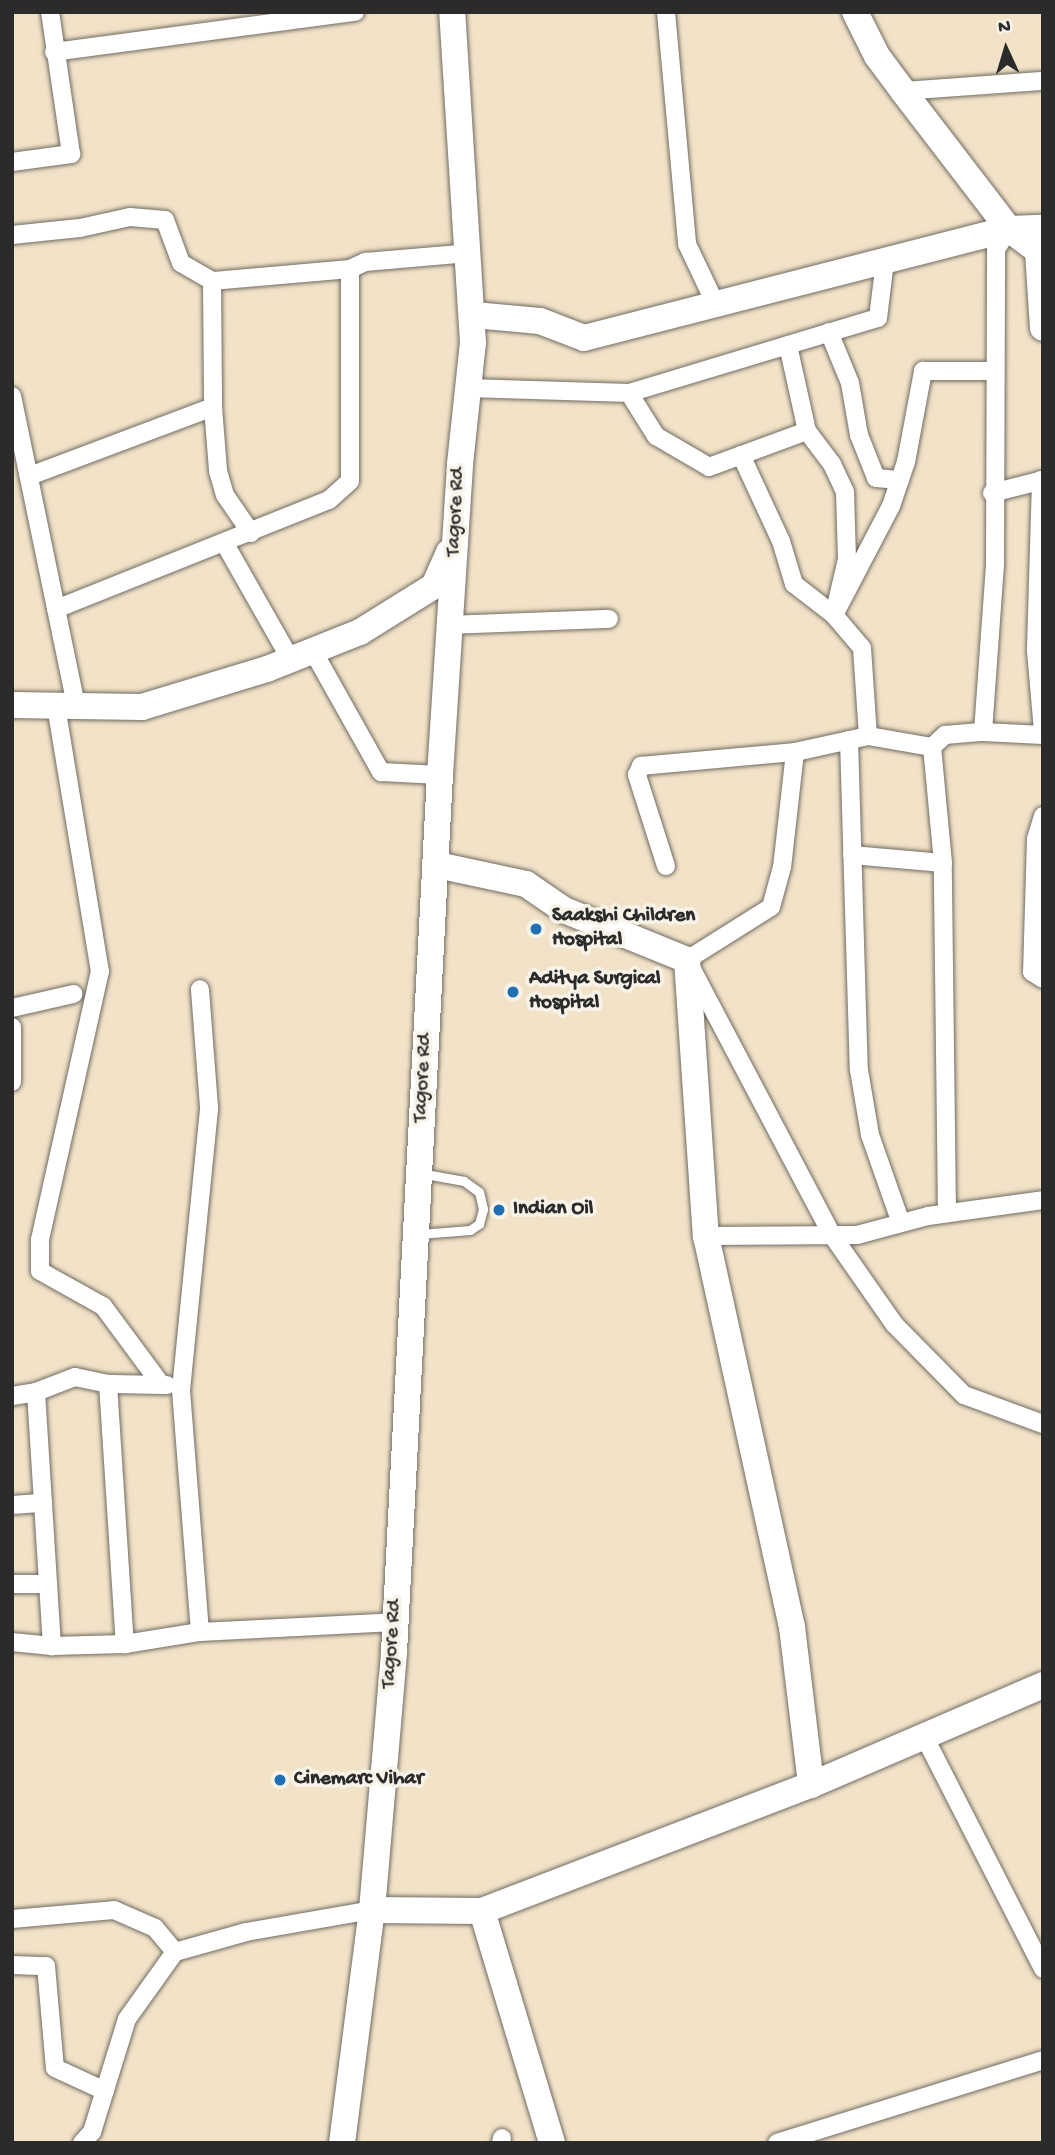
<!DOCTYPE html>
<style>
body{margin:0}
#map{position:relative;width:1055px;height:2155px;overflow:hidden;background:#f2e3c8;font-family:"Gochi Hand",sans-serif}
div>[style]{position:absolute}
.roads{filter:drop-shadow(0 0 2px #716b62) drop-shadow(0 0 2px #716b62)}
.lane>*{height:9px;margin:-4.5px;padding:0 4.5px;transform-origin:4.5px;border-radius:4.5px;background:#fff}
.street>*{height:18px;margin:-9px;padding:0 9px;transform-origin:9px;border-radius:9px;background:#fff}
.secondary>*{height:26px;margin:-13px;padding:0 13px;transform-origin:13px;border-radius:13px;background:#fff}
.dots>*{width:19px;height:19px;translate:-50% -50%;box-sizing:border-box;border:4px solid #f7f3e8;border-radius:50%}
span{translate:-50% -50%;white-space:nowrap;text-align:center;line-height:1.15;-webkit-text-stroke:7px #f7f3e8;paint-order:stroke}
.street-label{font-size:21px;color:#2b2b2b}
.poi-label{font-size:21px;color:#2b2b2b;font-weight:700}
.left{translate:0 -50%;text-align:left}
.frame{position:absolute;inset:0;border:14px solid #2b2b2b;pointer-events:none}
.north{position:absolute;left:971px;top:14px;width:70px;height:70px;-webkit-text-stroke:5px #f7f3e8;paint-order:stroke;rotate:356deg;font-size:19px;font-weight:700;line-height:28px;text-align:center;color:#2b2b2b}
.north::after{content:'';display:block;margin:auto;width:24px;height:32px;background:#2b2b2b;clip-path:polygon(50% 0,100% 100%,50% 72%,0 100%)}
</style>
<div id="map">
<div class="roads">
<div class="lane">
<div style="left:420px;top:1234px;width:50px;rotate:-4.6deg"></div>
<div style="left:470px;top:1230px;width:11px;rotate:-34deg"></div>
<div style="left:479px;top:1224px;width:16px;rotate:-75deg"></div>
<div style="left:483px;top:1209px;width:17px;rotate:-103deg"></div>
<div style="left:479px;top:1192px;width:19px;rotate:-144deg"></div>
<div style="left:464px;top:1181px;width:45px;rotate:-169.7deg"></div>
</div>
<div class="street">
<div style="left:666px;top:12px;width:233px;rotate:84.8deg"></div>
<div style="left:687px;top:244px;width:68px;rotate:64.6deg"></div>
<div style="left:54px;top:52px;width:304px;rotate:-7.6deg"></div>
<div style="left:903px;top:91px;width:140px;rotate:-4.1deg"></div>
<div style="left:12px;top:162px;width:60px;rotate:-7.7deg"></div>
<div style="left:71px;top:154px;width:144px;rotate:-98.4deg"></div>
<div style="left:12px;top:235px;width:68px;rotate:-5.9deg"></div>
<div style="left:80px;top:228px;width:51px;rotate:-12.4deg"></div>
<div style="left:130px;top:217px;width:35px;rotate:5deg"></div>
<div style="left:165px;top:220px;width:46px;rotate:69.6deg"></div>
<div style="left:181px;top:263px;width:36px;rotate:30deg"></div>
<div style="left:212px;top:281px;width:126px;rotate:89.5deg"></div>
<div style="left:213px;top:407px;width:197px;rotate:159.4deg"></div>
<div style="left:350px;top:269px;width:17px;rotate:-25deg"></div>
<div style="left:365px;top:262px;width:104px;rotate:-4.9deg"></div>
<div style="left:829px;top:332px;width:55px;rotate:67.6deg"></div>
<div style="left:850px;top:383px;width:53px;rotate:80.2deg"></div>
<div style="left:859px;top:435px;width:46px;rotate:68.4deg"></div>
<div style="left:876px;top:478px;width:24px;rotate:5deg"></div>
<div style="left:468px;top:388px;width:161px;rotate:1.8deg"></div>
<div style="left:629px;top:393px;width:260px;rotate:-16.8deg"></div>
<div style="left:878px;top:318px;width:57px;rotate:-83deg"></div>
<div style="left:629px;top:393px;width:51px;rotate:57.9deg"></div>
<div style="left:656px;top:436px;width:61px;rotate:30.3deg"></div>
<div style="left:709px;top:467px;width:104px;rotate:-20.2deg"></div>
<div style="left:807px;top:431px;width:88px;rotate:-102.5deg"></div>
<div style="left:12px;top:396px;width:317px;rotate:78.3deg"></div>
<div style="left:213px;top:407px;width:64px;rotate:85.5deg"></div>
<div style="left:218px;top:471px;width:25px;rotate:74deg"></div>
<div style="left:225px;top:495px;width:46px;rotate:55.6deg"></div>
<div style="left:807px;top:431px;width:41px;rotate:52.9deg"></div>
<div style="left:832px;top:464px;width:31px;rotate:65deg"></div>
<div style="left:845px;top:492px;width:67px;rotate:88.3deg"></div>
<div style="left:847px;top:559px;width:57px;rotate:103.1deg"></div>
<div style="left:834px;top:615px;width:43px;rotate:49.7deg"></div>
<div style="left:862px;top:648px;width:88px;rotate:86.1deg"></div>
<div style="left:868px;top:736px;width:65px;rotate:9.8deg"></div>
<div style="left:741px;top:455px;width:95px;rotate:65.1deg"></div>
<div style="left:781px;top:541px;width:45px;rotate:73.2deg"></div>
<div style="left:794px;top:584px;width:51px;rotate:37.8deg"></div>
<div style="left:834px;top:615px;width:123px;rotate:-62.4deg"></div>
<div style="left:891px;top:506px;width:46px;rotate:-71.2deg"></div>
<div style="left:906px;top:462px;width:93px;rotate:-79.4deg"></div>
<div style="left:923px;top:371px;width:71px"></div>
<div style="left:1041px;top:480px;width:171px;rotate:91.7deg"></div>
<div style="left:1036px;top:651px;width:80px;rotate:85deg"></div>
<div style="left:992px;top:493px;width:53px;rotate:-14.3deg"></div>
<div style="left:225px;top:544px;width:133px;rotate:60.4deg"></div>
<div style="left:56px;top:609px;width:294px;rotate:-21.8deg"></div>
<div style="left:329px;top:500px;width:28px;rotate:-42deg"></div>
<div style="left:350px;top:481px;width:212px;rotate:-90deg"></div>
<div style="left:350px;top:269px;width:139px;rotate:175deg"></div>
<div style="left:450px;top:625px;width:159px;rotate:-2.2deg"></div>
<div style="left:313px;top:651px;width:139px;rotate:60.7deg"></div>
<div style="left:381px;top:772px;width:59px;rotate:2.9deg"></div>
<div style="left:56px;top:706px;width:269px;rotate:80.6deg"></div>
<div style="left:100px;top:971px;width:276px;rotate:102.6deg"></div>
<div style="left:40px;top:1240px;width:31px;rotate:90deg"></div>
<div style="left:40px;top:1271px;width:72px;rotate:29.1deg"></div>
<div style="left:103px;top:1306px;width:96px;rotate:53.5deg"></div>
<div style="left:983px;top:732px;width:60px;rotate:2.9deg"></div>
<div style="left:868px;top:736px;width:75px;rotate:167.6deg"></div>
<div style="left:795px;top:752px;width:116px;rotate:96.4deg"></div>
<div style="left:782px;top:867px;width:41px;rotate:105.4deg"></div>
<div style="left:771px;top:907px;width:99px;rotate:147.8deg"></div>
<div style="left:687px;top:960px;width:311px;rotate:62.2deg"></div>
<div style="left:832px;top:1235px;width:108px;rotate:55.1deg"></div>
<div style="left:894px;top:1324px;width:100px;rotate:45.4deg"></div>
<div style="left:964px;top:1395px;width:84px;rotate:20.2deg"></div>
<div style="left:849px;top:740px;width:330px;rotate:88.3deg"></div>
<div style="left:859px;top:1070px;width:66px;rotate:80.4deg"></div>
<div style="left:870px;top:1135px;width:93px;rotate:70.6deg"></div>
<div style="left:1043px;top:816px;width:24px;rotate:107deg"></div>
<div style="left:1036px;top:839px;width:133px;rotate:91.7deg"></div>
<div style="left:1032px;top:972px;width:13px;rotate:32deg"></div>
<div style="left:852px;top:855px;width:91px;rotate:5deg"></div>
<div style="left:666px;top:866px;width:96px;rotate:-107.7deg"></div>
<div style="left:637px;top:775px;width:10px;rotate:-66deg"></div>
<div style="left:641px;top:766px;width:155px;rotate:-5.2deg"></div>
<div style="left:12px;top:1008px;width:63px;rotate:-12.9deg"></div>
<div style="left:12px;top:1027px;width:55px;rotate:90deg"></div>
<div style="left:947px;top:1213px;width:350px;rotate:-90.7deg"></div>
<div style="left:943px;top:863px;width:117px;rotate:-95.4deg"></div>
<div style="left:932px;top:747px;width:18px;rotate:-43deg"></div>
<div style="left:945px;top:735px;width:38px;rotate:-5deg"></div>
<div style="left:983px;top:732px;width:168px;rotate:-85.9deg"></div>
<div style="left:995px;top:564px;width:315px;rotate:-89.8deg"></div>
<div style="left:996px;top:249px;width:24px;rotate:-57deg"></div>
<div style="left:706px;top:1236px;width:151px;rotate:-0.4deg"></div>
<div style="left:857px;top:1235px;width:73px;rotate:-15deg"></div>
<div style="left:928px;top:1216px;width:116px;rotate:-7.9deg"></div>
<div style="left:108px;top:1384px;width:261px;rotate:86.3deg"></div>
<div style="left:36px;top:1392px;width:255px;rotate:86.4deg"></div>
<div style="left:12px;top:1396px;width:24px;rotate:-9deg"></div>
<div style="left:36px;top:1392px;width:42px;rotate:-21deg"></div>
<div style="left:75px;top:1377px;width:34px;rotate:12deg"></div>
<div style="left:108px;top:1384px;width:59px;rotate:1deg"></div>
<div style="left:12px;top:1505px;width:31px;rotate:-4deg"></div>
<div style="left:12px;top:1584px;width:36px"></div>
<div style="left:200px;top:1632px;width:243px;rotate:-94.5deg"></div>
<div style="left:181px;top:1390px;width:284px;rotate:-84.3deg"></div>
<div style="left:209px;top:1107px;width:118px;rotate:-94.4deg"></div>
<div style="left:12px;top:1642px;width:40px;rotate:5.7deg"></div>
<div style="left:52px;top:1646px;width:73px;rotate:-1.6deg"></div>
<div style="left:125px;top:1644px;width:76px;rotate:-9.1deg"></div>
<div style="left:200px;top:1632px;width:195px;rotate:-2.9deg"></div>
<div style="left:923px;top:1734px;width:264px;rotate:62.9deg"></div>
<div style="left:12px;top:1919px;width:102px;rotate:-5deg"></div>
<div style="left:114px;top:1910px;width:45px;rotate:23.7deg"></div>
<div style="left:155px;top:1928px;width:31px;rotate:50deg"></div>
<div style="left:12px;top:1965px;width:34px;rotate:2deg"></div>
<div style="left:46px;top:1966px;width:102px;rotate:85deg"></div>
<div style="left:55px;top:2068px;width:55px;rotate:24.7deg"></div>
<div style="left:82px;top:2143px;width:15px;rotate:-48deg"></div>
<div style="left:92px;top:2132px;width:118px;rotate:-72.8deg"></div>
<div style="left:127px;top:2019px;width:82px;rotate:-54.4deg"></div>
<div style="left:175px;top:1952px;width:74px;rotate:-15.7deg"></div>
<div style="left:246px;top:1932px;width:128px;rotate:-9.9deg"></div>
<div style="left:501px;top:2143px;width:5px;rotate:-79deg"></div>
<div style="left:777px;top:2143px;width:279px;rotate:-17.3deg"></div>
</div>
<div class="secondary">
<div style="left:855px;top:12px;width:49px;rotate:63.4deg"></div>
<div style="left:877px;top:56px;width:44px;rotate:53.4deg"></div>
<div style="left:903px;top:91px;width:174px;rotate:52.5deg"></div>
<div style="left:1009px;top:229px;width:36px;rotate:37deg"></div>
<div style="left:1038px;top:251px;width:77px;rotate:86.3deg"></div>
<div style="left:474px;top:315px;width:66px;rotate:5.2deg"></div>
<div style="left:540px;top:321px;width:47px;rotate:21.1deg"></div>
<div style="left:584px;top:338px;width:439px;rotate:-14.4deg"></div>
<div style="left:1009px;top:229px;width:34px;rotate:-2deg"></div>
<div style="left:12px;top:705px;width:130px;rotate:0.9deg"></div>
<div style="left:142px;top:707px;width:131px;rotate:-16.9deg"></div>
<div style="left:267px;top:669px;width:100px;rotate:-21.7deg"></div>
<div style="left:360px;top:632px;width:87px;rotate:-31.9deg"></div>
<div style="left:434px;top:586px;width:37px;rotate:-66deg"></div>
<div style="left:437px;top:865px;width:91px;rotate:12.1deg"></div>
<div style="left:526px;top:884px;width:46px;rotate:34.4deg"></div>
<div style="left:564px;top:910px;width:133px;rotate:22.1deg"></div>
<div style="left:687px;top:960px;width:277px;rotate:86.1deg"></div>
<div style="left:706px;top:1236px;width:400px;rotate:77.6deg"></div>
<div style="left:792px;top:1627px;width:159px;rotate:83.1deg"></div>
<div style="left:372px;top:1910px;width:110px;rotate:0.5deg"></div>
<div style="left:482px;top:1911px;width:352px;rotate:-21deg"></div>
<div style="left:811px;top:1785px;width:253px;rotate:-23.3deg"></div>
<div style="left:482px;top:1911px;width:242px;rotate:73.2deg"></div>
<div style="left:342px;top:2143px;width:235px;rotate:-82.7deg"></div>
<div style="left:372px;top:1910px;width:259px;rotate:-85.1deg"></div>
<div style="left:394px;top:1652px;width:878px;rotate:-87deg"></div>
<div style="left:440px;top:775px;width:312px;rotate:-86.3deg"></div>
<div style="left:460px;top:464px;width:122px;rotate:-83.9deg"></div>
<div style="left:473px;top:343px;width:332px;rotate:-93.6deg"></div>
</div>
</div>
<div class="dots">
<div style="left:536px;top:929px;background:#1f6fb2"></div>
<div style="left:513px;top:992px;background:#1f6fb2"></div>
<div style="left:499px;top:1210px;background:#1f6fb2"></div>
<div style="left:280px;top:1780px;background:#1f6fb2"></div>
</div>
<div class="street-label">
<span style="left:457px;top:512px;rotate:-87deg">Tagore Rd</span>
<span style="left:424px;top:1078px;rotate:-87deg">Tagore Rd</span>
<span style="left:393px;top:1644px;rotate:-86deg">Tagore Rd</span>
</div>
<div class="poi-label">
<span class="left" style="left:552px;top:929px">Saakshi Children<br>Hospital</span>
<span class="left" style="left:529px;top:992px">Aditya Surgical<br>Hospital</span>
<span class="left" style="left:513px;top:1210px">Indian Oil</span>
<span class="left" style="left:294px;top:1780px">Cinemarc Vihar</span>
</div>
<div class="frame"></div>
<div class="north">N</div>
</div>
